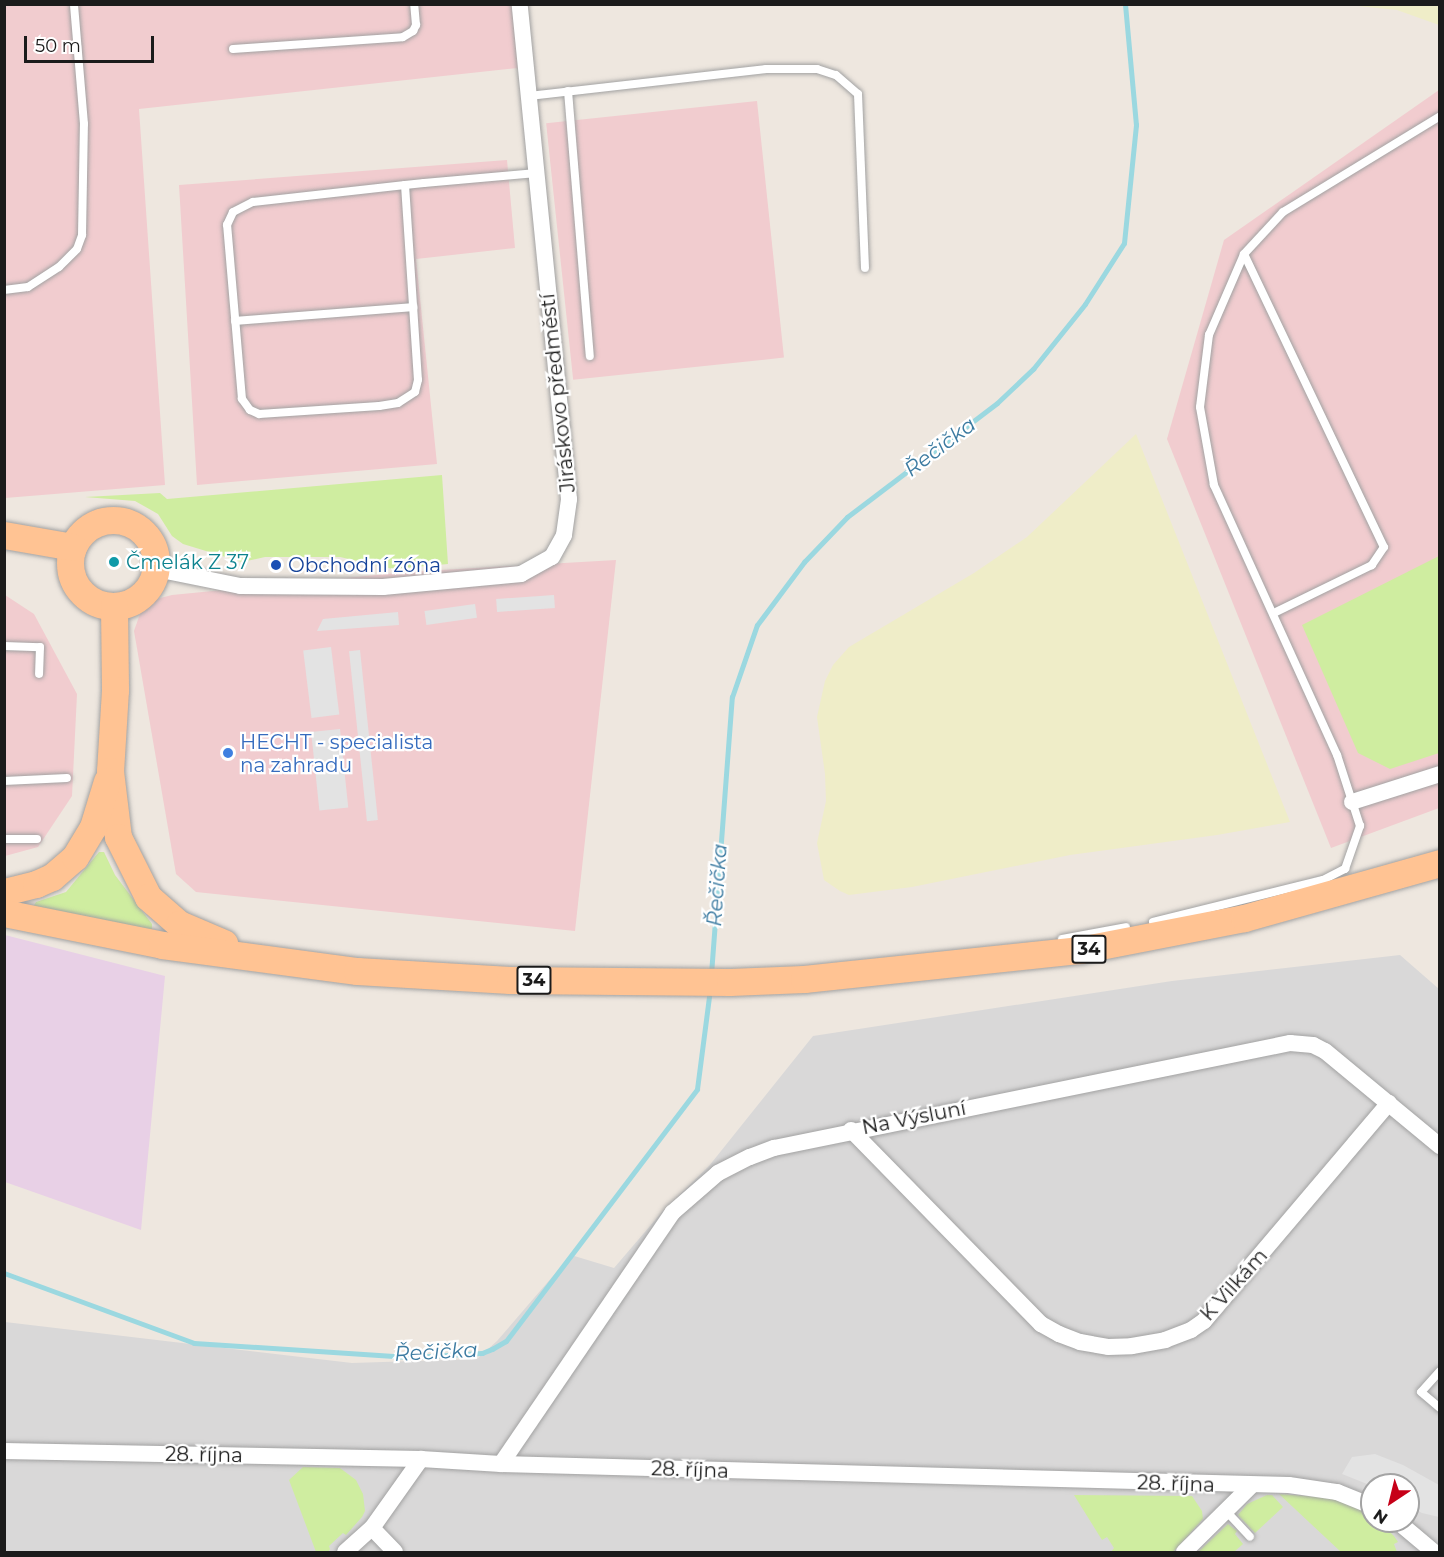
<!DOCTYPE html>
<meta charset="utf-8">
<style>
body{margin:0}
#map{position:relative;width:1444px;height:1557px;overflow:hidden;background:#eee7df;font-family:Montserrat,sans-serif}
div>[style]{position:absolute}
.residential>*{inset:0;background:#d9d8d8}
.commercial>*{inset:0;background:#f1cccf;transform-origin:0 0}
.industrial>*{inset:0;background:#e8d0e6}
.farmland>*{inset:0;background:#efedc8}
.grass>*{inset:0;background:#cfeda0}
.parking>*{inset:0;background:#e3e3e3;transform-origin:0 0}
.stream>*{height:5px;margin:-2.5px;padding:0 2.5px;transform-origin:2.5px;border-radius:2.5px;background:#9bd8e0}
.roads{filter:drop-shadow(0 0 2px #a2a2a2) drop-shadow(0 0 2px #a2a2a2)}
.service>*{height:8px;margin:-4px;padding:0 4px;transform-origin:4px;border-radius:4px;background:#fff}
.minor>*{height:16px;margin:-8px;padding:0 8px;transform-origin:8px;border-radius:8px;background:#fff}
.primary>*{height:27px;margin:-13.5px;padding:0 13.5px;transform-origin:13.5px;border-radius:13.5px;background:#ffc393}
.primary>.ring{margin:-13.5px;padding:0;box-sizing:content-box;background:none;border:27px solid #ffc393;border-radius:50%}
.dots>*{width:16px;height:16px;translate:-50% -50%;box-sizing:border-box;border:3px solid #fff;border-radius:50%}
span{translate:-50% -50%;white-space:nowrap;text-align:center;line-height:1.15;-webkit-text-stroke:4.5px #fff;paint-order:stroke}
.shield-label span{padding:2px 4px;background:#fff;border:2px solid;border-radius:4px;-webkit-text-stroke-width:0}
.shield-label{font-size:18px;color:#1b1b1b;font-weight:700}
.street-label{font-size:20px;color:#1b1b1b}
.culture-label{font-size:20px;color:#0d838f}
.left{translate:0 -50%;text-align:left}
.transit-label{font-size:20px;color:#164399}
.shop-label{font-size:20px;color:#366cbe}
.water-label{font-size:21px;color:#3c7ba1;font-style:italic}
.frame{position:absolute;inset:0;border:6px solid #1b1b1b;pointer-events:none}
.north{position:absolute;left:1360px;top:1473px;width:60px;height:60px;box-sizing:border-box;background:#fff;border:2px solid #a4a4a4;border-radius:50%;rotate:215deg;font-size:16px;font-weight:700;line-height:24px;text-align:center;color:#1b1b1b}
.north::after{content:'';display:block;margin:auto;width:21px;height:27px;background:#c60018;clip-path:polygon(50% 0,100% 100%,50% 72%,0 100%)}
.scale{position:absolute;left:24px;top:36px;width:130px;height:27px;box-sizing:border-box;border:3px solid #1b1b1b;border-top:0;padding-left:8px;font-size:18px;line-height:21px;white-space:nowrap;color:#1b1b1b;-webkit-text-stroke:4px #fff;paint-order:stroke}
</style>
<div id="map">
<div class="residential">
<div style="clip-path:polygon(evenodd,1400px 955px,1439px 989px,1439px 1552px,5px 1552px,5px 1322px,352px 1363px,477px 1359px,497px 1341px,571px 1255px,614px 1268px,662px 1212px,709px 1166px,813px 1036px,1172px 981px,1400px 955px,1372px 1485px,1408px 1485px,1408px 1521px,1372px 1521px,1372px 1485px)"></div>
</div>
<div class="commercial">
<div style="clip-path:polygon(5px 5px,513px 5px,518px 68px,139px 109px,165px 485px,5px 498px)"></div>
<div style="clip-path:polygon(1439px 90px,1439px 808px,1331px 848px,1167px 439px,1224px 240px)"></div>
<div style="left:757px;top:101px;width:258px;height:212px;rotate:84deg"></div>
<div style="clip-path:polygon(507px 160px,515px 248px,416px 259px,437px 464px,197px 485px,179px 185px)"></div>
<div style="clip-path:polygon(616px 560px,575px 931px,196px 892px,176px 874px,134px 631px,142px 608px,149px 601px,172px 595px,407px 572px)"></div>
<div style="clip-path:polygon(5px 595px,34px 614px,77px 694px,72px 796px,38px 847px,5px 856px)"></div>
</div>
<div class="industrial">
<div style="clip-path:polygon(5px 935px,165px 976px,141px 1230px,5px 1182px)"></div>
</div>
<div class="farmland">
<div style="clip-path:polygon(1348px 5px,1439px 5px,1439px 25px,1397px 10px)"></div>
<div style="clip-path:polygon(1136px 434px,1290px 822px,1217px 835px,1070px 855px,912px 887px,849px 895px,840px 891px,824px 880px,817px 843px,826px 801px,825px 774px,817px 717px,825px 681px,833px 665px,849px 647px,974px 573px,1027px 537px)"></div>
</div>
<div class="grass">
<div style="clip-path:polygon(442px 475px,448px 564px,393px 569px,340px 557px,265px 557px,242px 562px,183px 544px,172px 536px,158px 514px,135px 501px,85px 497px,160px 493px,167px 499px)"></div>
<div style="clip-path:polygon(1439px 556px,1439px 753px,1390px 769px,1358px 753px,1302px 625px)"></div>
<div style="clip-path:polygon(99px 852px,104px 852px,115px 875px,152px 924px,152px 932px,33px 907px,36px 902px,66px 892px)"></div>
<div style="clip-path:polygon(303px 1467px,340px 1468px,356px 1480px,363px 1494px,365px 1511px,362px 1517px,346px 1535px,343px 1533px,329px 1546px,330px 1549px,328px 1552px,316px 1552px,289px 1480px)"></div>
<div style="clip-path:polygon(1279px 1494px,1333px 1498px,1362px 1510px,1372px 1517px,1372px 1521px,1378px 1521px,1394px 1536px,1398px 1542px,1394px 1544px,1397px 1552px,1341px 1552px)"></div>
<div style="clip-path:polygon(1074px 1495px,1192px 1496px,1202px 1511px,1203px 1519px,1173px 1552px,1111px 1552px,1114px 1548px,1107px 1537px,1102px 1540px)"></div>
<div style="clip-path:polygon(1267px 1495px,1272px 1495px,1283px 1507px,1255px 1533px,1238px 1515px,1247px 1504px)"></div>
<div style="clip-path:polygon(1228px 1524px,1237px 1531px,1235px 1534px,1243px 1544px,1234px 1552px,1198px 1552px)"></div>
</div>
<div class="parking">
<div style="left:554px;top:595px;width:13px;height:58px;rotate:86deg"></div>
<div style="left:475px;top:604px;width:14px;height:51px;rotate:82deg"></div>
<div style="clip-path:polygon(398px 612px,399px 625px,317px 631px,323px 619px)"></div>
<div style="left:331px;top:647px;width:68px;height:28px;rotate:83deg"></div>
<div style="left:360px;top:650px;width:171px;height:11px;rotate:84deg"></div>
<div style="left:340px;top:729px;width:79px;height:29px;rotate:84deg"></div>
<div style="clip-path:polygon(1375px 1454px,1403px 1465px,1439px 1485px,1439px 1517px,1422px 1513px,1408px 1505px,1408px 1485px,1372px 1486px,1342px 1474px,1352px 1457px)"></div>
</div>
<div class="stream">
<div style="left:711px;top:974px;width:278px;rotate:-85.7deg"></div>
<div style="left:732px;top:697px;width:76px;rotate:-70.9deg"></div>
<div style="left:757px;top:625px;width:79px;rotate:-53.3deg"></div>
<div style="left:804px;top:562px;width:62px;rotate:-46.3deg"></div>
<div style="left:847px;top:517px;width:188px;rotate:-37.2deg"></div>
<div style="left:997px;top:403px;width:50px;rotate:-43.4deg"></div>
<div style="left:1033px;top:369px;width:83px;rotate:-51.3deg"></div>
<div style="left:1085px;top:304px;width:72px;rotate:-57.4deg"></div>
<div style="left:1124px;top:243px;width:119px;rotate:-84.2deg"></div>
<div style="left:1136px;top:125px;width:121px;rotate:-95.2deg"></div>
<div style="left:4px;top:1273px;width:202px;rotate:20.2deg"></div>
<div style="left:194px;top:1343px;width:219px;rotate:3.7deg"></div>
<div style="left:413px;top:1357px;width:69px;rotate:-3.3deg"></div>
<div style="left:482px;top:1353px;width:11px;rotate:-22deg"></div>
<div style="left:492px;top:1349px;width:16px;rotate:-30deg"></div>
<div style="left:506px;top:1341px;width:316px;rotate:-52.8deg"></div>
<div style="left:697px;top:1089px;width:101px;rotate:-82.6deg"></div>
</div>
<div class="roads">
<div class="service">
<div style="left:233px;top:49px;width:170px;rotate:-4deg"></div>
<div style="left:403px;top:37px;width:12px;rotate:-31deg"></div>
<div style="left:413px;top:31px;width:7px;rotate:-63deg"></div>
<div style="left:416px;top:25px;width:21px;rotate:-95deg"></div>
<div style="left:568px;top:91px;width:266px;rotate:85.3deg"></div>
<div style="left:529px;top:96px;width:239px;rotate:-6.5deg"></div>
<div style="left:766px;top:69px;width:51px"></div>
<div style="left:817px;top:69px;width:20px;rotate:18deg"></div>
<div style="left:836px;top:75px;width:29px;rotate:41deg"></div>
<div style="left:858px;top:94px;width:174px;rotate:87.7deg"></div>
<div style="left:405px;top:185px;width:195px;rotate:86.2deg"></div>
<div style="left:418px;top:380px;width:12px;rotate:104deg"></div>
<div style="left:415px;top:392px;width:20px;rotate:147deg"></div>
<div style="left:398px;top:403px;width:19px;rotate:171deg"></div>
<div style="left:379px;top:406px;width:120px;rotate:176.2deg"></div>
<div style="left:259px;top:414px;width:10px;rotate:-156deg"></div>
<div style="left:250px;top:410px;width:14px;rotate:-126deg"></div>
<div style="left:242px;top:399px;width:175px;rotate:-94.9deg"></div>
<div style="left:227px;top:225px;width:14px;rotate:-65deg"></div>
<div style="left:233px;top:212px;width:22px;rotate:-27deg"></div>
<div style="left:253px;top:202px;width:153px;rotate:-6.4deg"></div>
<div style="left:405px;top:185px;width:19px;rotate:-6deg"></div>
<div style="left:424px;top:183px;width:113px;rotate:-5.1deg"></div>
<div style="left:1244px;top:254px;width:325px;rotate:64.5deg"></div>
<div style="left:1384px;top:547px;width:22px;rotate:124deg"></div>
<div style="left:1372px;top:565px;width:109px;rotate:153.9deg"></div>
<div style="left:4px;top:290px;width:24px;rotate:-7deg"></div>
<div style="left:28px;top:287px;width:37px;rotate:-33deg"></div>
<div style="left:59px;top:267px;width:25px;rotate:-45deg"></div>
<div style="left:77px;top:249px;width:15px;rotate:-70deg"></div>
<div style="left:82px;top:235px;width:111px;rotate:-89deg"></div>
<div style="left:84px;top:124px;width:120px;rotate:-94.8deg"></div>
<div style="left:235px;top:321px;width:179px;rotate:-4.5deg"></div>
<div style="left:4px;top:646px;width:36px;rotate:2deg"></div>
<div style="left:40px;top:647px;width:27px;rotate:92deg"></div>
<div style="left:4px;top:781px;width:63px;rotate:-2.7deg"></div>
<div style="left:4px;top:839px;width:33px"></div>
<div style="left:1153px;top:922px;width:175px;rotate:-13.9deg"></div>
<div style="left:1323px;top:880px;width:25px;rotate:-27deg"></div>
<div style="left:1345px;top:869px;width:46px;rotate:-70.8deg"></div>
<div style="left:1360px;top:826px;width:75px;rotate:-107.9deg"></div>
<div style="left:1337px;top:755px;width:297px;rotate:-114.5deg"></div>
<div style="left:1214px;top:485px;width:79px;rotate:-100.2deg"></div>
<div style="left:1200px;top:407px;width:73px;rotate:-82.9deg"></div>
<div style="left:1209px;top:335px;width:88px;rotate:-66.6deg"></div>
<div style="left:1244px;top:254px;width:57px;rotate:-47.1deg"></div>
<div style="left:1283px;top:212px;width:184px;rotate:-31.4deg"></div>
<div style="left:1062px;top:939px;width:65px;rotate:-10.6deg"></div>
<div style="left:1440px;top:1371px;width:28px;rotate:132deg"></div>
<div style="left:1421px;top:1392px;width:25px;rotate:40deg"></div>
<div style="left:1226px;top:1511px;width:35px;rotate:47deg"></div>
</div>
<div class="minor">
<div style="left:156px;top:569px;width:86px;rotate:11.4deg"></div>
<div style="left:240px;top:586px;width:143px;rotate:0.4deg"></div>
<div style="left:383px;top:587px;width:139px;rotate:-5.4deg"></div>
<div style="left:521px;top:574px;width:35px;rotate:-29deg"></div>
<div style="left:552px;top:557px;width:25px;rotate:-61deg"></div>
<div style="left:564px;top:535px;width:36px;rotate:-82deg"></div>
<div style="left:569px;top:499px;width:497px;rotate:-95.7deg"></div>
<div style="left:1352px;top:802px;width:92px;rotate:-17.7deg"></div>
<div style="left:851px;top:1130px;width:272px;rotate:45.6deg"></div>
<div style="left:1041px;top:1324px;width:21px;rotate:29deg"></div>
<div style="left:1059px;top:1334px;width:22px;rotate:21deg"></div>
<div style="left:1080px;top:1342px;width:28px;rotate:10deg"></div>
<div style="left:1108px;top:1347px;width:24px;rotate:-2deg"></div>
<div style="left:1132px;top:1346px;width:34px;rotate:-10deg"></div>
<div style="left:1165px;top:1340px;width:28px;rotate:-21deg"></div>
<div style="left:1191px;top:1330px;width:16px;rotate:-35deg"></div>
<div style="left:1204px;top:1321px;width:286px;rotate:-49.7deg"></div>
<div style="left:4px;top:1451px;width:417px;rotate:1.1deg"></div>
<div style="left:421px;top:1459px;width:80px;rotate:3.6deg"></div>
<div style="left:501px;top:1464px;width:788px;rotate:1.53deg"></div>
<div style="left:1289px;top:1485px;width:49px;rotate:8.3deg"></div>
<div style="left:1337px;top:1492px;width:38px;rotate:22deg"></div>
<div style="left:501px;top:1464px;width:304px;rotate:-55.7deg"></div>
<div style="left:672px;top:1213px;width:61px;rotate:-41deg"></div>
<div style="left:718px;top:1173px;width:36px;rotate:-27deg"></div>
<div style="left:750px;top:1157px;width:26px;rotate:-21deg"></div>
<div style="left:774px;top:1148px;width:527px;rotate:-11.5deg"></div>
<div style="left:1290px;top:1043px;width:23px;rotate:5deg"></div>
<div style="left:1313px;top:1045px;width:13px;rotate:27deg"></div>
<div style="left:1325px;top:1051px;width:149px;rotate:39.6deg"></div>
<div style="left:1397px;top:1521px;width:48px;rotate:40deg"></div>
<div style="left:372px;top:1528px;width:33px;rotate:46deg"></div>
<div style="left:345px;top:1552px;width:36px;rotate:-42deg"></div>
<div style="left:372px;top:1528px;width:85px;rotate:-54.6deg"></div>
<div style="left:1184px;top:1552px;width:94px;rotate:-44.6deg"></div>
</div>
<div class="primary">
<div class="ring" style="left:70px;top:520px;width:59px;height:59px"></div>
<div style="left:4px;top:535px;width:70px;rotate:9.9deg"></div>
<div style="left:114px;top:606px;width:84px;rotate:89.3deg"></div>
<div style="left:115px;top:690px;width:81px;rotate:93.5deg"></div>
<div style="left:110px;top:771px;width:66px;rotate:83.1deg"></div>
<div style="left:118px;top:837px;width:67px;rotate:63.4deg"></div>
<div style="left:148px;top:897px;width:41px;rotate:41.1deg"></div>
<div style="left:179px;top:924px;width:49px;rotate:22.9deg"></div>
<div style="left:4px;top:892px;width:33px;rotate:-14deg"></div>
<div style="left:36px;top:884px;width:17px;rotate:-24deg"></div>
<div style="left:52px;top:877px;width:30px;rotate:-41deg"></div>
<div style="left:75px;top:857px;width:35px;rotate:-59deg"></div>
<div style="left:93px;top:827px;width:48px;rotate:-73.1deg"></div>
<div style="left:4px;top:913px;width:161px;rotate:11.4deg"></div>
<div style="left:162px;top:945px;width:197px;rotate:7.6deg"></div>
<div style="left:357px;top:971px;width:153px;rotate:3.4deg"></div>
<div style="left:510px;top:980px;width:220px;rotate:0.5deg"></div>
<div style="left:730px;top:982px;width:74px;rotate:-2.3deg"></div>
<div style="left:804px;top:979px;width:278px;rotate:-6deg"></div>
<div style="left:1080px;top:950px;width:167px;rotate:-11deg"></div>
<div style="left:1244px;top:918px;width:204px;rotate:-15.7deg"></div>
</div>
</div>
<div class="dots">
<div style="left:114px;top:562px;background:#0f9aa8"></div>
<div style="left:276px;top:565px;background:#1a4fb4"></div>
<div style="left:228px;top:753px;background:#3f7fe0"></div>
</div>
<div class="shield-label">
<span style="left:1089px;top:949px">34</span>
<span style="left:534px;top:980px">34</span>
</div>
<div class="street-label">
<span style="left:558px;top:393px;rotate:-96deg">Jiráskovo předměstí</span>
<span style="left:914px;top:1118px;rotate:-11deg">Na Výsluní</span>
<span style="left:1234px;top:1285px;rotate:-48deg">K Vilkám</span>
<span style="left:204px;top:1455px;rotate:1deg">28. října</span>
<span style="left:690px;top:1470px;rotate:2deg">28. října</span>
<span style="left:1176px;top:1484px;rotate:2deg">28. října</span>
</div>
<div class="culture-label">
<span class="left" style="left:126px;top:562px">Čmelák Z 37</span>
</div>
<div class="transit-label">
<span class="left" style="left:288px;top:565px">Obchodní zóna</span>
</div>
<div class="shop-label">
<span class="left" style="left:240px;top:754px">HECHT - specialista<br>na zahradu</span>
</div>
<div class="water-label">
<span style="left:940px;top:447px;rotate:-37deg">Řečička</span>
<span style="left:717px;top:885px;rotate:-86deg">Řečička</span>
<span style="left:436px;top:1352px;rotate:-3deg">Řečička</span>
</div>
<div class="frame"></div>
<div class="north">N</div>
<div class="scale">50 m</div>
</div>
